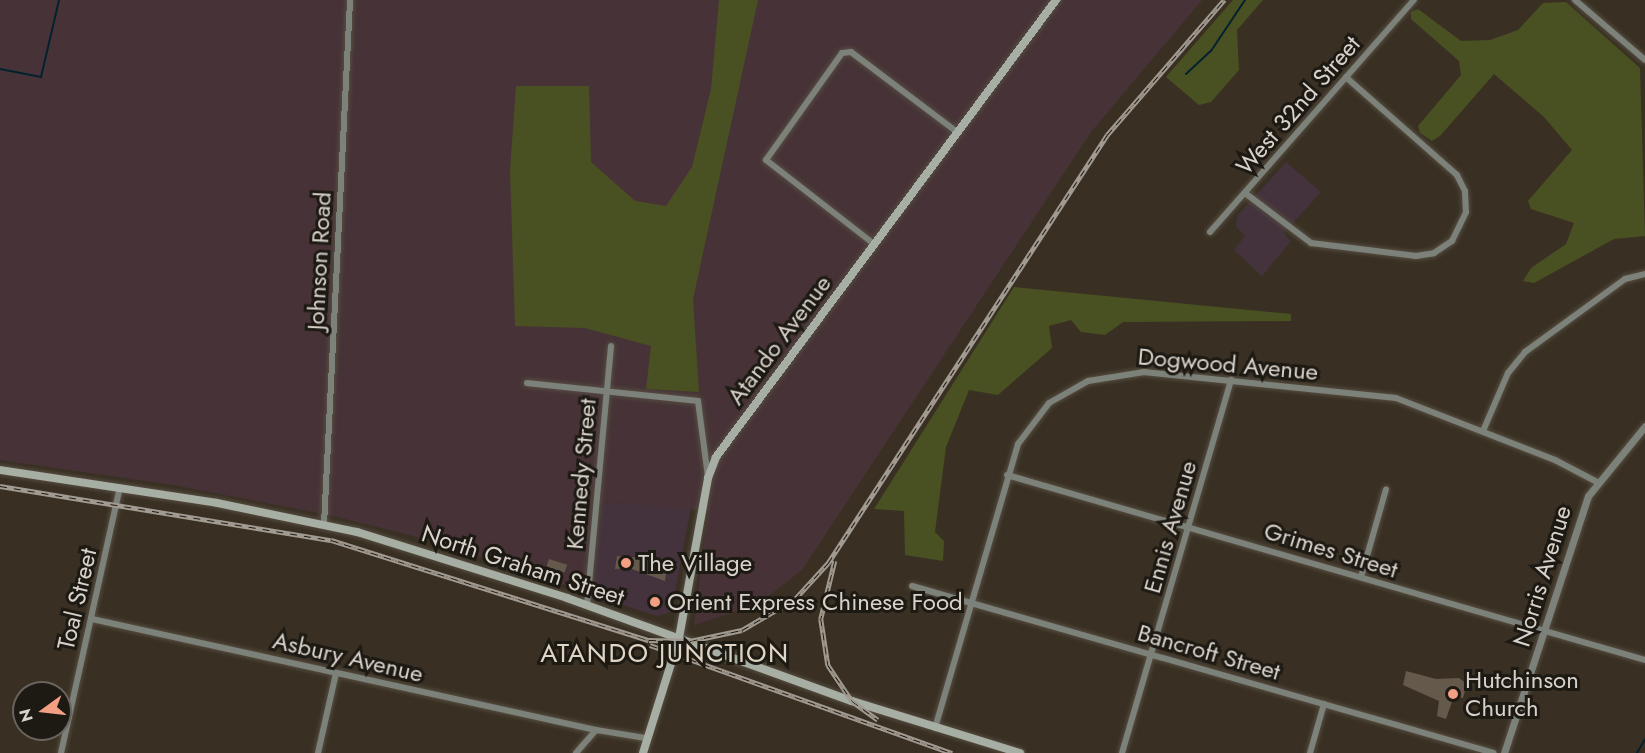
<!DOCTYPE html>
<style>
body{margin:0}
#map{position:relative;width:1645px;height:753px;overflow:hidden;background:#393023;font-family:Jost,sans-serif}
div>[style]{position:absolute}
.commercial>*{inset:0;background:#44333d}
.industrial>*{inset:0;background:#473337}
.green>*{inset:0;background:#495122}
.stream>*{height:2px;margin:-1px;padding:0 1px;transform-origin:1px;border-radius:1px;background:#04212e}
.building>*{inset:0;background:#65594c;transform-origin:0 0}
.roads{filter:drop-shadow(0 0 2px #564d41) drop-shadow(0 0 2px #564d41)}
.minor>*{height:6px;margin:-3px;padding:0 3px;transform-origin:3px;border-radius:3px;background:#7c817a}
.tertiary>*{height:7px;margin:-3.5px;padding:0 3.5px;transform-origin:3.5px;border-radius:3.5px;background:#7c817a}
.secondary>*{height:8px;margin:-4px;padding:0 4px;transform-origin:4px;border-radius:4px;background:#a7aea3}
.rail>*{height:4.5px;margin-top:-2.25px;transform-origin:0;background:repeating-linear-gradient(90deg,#1d1913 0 7px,#a19a90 0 14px);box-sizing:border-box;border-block:2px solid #a19a90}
.dots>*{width:16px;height:16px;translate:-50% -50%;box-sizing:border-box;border:3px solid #1d1913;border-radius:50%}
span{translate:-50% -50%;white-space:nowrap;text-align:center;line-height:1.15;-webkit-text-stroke:6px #1d1913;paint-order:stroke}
.street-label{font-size:24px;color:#d8d2ca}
.poi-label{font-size:24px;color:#d8d2ca}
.left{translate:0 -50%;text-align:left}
.neighbourhood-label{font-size:26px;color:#e0d5c5;letter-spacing:1.5px}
.north{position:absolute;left:12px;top:681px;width:60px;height:60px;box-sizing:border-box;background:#1d1913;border:2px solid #68635c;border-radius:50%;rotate:255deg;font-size:16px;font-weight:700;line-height:24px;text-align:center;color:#d8d2ca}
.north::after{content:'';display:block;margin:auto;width:21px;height:27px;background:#f39f84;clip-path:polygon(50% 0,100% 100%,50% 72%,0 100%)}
</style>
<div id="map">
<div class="commercial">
<div style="clip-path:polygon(1286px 162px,1321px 192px,1284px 233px,1291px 241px,1262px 276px,1234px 250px,1245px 236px,1236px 227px,1237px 216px)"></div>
<div style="clip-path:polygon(602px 502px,691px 509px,671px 612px,657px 616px,593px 595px)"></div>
</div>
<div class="industrial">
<div style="clip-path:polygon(0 0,1202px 0,1091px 132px,802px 570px,757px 605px,694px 625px,708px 511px,602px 502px,593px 595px,433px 541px,333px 516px,173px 485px,0 460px)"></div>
</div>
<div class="green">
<div style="clip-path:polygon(719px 0,758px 0,693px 299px,699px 392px,646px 389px,651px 346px,585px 328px,515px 326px,510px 170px,516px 86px,589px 86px,591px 162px,635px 201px,666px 206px,692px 167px,711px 89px)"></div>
<div style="clip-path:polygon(1233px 0,1263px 0,1237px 30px,1239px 70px,1211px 102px,1199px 105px,1166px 77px)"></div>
<div style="clip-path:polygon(1566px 2px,1640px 68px,1645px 236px,1614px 239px,1534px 283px,1523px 281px,1531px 268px,1566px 244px,1574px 223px,1531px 209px,1528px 201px,1572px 150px,1544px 117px,1494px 74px,1440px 136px,1432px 141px,1420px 133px,1418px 126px,1461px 75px,1459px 61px,1411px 19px,1411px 12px,1418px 9px,1461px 41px,1490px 40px,1518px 30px,1543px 3px)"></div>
<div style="clip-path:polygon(1014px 287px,1291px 314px,1291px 321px,1123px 322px,1105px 335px,1081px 332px,1071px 320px,1049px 326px,1052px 348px,998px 395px,969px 390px,946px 447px,935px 532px,944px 541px,943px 561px,905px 555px,904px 511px,874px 509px)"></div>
</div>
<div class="stream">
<div style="left:0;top:69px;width:42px;rotate:11deg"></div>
<div style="left:41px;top:77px;width:79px;rotate:-76.8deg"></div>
<div style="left:1186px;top:74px;width:34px;rotate:-43deg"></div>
<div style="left:1211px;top:51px;width:61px;rotate:-56.3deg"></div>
<div style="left:1637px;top:753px;width:16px;rotate:-60deg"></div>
</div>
<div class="building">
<div style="clip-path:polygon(617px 556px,668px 560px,665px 581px,629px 568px,615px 569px)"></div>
<div style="left:549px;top:559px;width:19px;height:8px;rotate:18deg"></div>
<div style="clip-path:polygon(1406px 671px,1436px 679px,1459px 678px,1467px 684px,1463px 698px,1454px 696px,1446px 719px,1437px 716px,1439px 701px,1403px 685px)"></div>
</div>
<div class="roads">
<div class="minor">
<div style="left:1575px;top:0;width:92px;rotate:40.6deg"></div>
<div style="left:1245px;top:193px;width:83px;rotate:37.1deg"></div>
<div style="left:1311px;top:243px;width:106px;rotate:7.1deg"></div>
<div style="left:1416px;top:256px;width:18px;rotate:-9deg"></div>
<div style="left:1434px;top:253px;width:22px;rotate:-34deg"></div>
<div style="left:1452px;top:241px;width:32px;rotate:-64deg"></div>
<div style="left:1466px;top:212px;width:21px;rotate:-93deg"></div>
<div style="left:1465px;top:191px;width:18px;rotate:-117deg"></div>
<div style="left:1457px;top:175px;width:148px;rotate:-138.6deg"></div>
<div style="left:1210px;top:232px;width:309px;rotate:-48.7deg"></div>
<div style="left:874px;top:244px;width:137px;rotate:-142.1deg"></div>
<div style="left:766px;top:160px;width:131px;rotate:-54.6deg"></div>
<div style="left:842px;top:53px;width:9px;rotate:-6deg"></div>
<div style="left:851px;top:52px;width:133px;rotate:37deg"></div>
<div style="left:527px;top:383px;width:172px;rotate:6deg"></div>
<div style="left:698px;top:401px;width:77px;rotate:82.5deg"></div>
<div style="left:1483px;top:431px;width:63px;rotate:-66.7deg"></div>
<div style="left:1508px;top:373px;width:27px;rotate:-51deg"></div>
<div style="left:1525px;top:352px;width:124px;rotate:-36.1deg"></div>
<div style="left:1625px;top:279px;width:21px;rotate:-14deg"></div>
<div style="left:1007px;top:475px;width:664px;rotate:16.17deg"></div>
<div style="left:324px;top:525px;width:526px;rotate:-87.16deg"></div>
<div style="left:1361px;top:577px;width:91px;rotate:-74.1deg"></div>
<div style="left:912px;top:586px;width:605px;rotate:16.01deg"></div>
<div style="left:587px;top:605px;width:260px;rotate:-84.7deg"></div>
<div style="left:92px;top:619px;width:516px;rotate:12.42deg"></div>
<div style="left:935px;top:728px;width:296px;rotate:-73.7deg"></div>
<div style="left:1018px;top:444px;width:51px;rotate:-52.9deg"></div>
<div style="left:1049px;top:403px;width:45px;rotate:-29.4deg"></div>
<div style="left:1088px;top:381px;width:57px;rotate:-9.1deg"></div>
<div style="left:1144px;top:372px;width:253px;rotate:5.9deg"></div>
<div style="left:1396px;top:398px;width:171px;rotate:21.3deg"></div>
<div style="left:1555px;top:460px;width:47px;rotate:27.6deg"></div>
<div style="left:61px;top:753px;width:272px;rotate:-77.5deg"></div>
<div style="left:318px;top:753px;width:82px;rotate:-77.3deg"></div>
<div style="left:576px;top:753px;width:30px;rotate:-49deg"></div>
<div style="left:596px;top:730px;width:50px;rotate:9.3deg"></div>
<div style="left:1122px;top:753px;width:389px;rotate:-73.7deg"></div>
<div style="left:1310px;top:753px;width:51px;rotate:-74.1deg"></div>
</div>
<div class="tertiary">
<div style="left:1504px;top:753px;width:270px;rotate:-71.9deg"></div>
<div style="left:1588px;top:496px;width:90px;rotate:-50.8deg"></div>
</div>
<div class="secondary">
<div style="left:0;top:470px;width:219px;rotate:8.6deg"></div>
<div style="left:217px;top:503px;width:143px;rotate:11.7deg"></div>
<div style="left:357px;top:532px;width:220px;rotate:17.4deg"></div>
<div style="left:567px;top:598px;width:303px;rotate:19.9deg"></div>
<div style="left:852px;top:701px;width:176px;rotate:17.2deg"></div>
<div style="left:643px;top:753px;width:121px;rotate:-72.6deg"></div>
<div style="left:679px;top:638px;width:163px;rotate:-79.7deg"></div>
<div style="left:708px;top:478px;width:22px;rotate:-69deg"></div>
<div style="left:716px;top:457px;width:570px;rotate:-53.35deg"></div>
</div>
</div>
<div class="rail">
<div style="left:0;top:486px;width:335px;rotate:9.3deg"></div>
<div style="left:331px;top:540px;width:333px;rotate:17.5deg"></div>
<div style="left:649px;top:640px;width:41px;rotate:1.4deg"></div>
<div style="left:690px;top:641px;width:53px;rotate:-11.9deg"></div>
<div style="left:742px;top:630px;width:61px;rotate:-30.3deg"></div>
<div style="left:795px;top:599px;width:49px;rotate:-47.5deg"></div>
<div style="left:828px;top:563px;width:511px;rotate:-56.9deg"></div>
<div style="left:1107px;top:135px;width:179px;rotate:-49.1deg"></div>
<div style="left:835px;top:561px;width:60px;rotate:103.6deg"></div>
<div style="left:821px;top:619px;width:47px;rotate:81.3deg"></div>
<div style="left:828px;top:665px;width:43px;rotate:56.3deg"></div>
<div style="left:852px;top:701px;width:32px;rotate:36deg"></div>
<div style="left:650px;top:645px;width:321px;rotate:19.7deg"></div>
</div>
<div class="dots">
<div style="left:626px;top:563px;background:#f39f84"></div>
<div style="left:655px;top:602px;background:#f39f84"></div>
<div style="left:1453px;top:694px;background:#f39f84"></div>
</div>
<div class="street-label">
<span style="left:1298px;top:105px;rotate:-49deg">West 32nd Street</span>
<span style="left:319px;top:261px;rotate:-87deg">Johnson Road</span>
<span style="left:779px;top:340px;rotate:-53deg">Atando Avenue</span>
<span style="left:1228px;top:364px;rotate:5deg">Dogwood Avenue</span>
<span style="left:581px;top:474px;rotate:-85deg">Kennedy Street</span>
<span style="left:1170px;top:527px;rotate:-74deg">Ennis Avenue</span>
<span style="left:1331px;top:550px;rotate:17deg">Grimes Street</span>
<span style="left:523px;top:565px;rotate:18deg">North Graham Street</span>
<span style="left:1542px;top:576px;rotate:-73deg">Norris Avenue</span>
<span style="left:77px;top:599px;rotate:-77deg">Toal Street</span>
<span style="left:1209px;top:652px;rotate:16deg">Bancroft Street</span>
<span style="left:348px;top:657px;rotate:13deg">Asbury Avenue</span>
</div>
<div class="poi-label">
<span class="left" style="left:638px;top:563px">The Village</span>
<span class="left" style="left:667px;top:602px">Orient Express Chinese Food</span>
<span class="left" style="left:1465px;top:694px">Hutchinson<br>Church</span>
</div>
<div class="neighbourhood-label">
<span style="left:665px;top:654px">ATANDO JUNCTION</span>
</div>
<div class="north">N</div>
</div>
